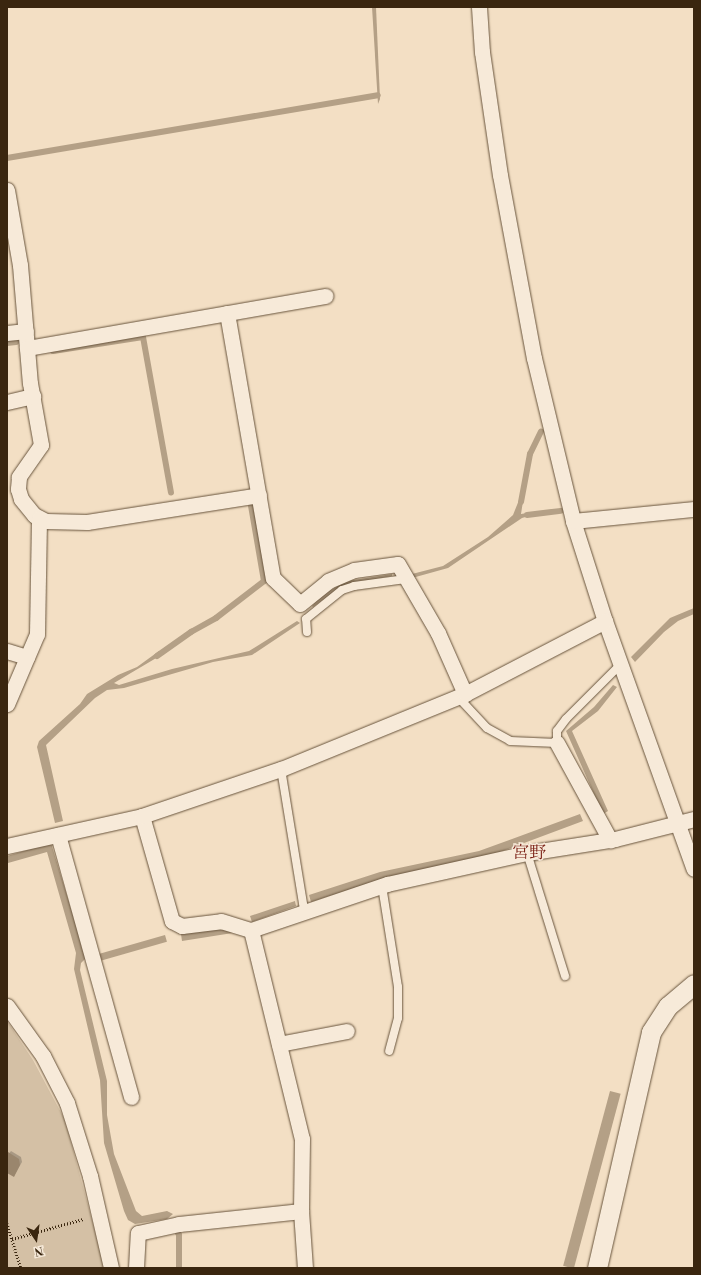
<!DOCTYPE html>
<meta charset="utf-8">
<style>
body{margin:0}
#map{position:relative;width:701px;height:1275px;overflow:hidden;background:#f3dfc4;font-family:"Libre Bodoni","Noto Serif JP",serif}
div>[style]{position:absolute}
.green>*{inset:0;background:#d4c0a5}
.water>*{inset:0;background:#b4a086;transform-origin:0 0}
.shadow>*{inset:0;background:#0003}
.stream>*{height:6px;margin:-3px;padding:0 3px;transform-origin:3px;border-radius:3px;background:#b4a086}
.building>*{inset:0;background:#9a866d}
.path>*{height:2.5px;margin-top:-1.25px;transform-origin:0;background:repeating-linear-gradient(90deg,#3a260f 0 1px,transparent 0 3px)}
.roads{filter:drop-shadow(0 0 1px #68543c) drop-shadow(0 0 1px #68543c)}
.service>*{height:8px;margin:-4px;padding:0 4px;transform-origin:4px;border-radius:4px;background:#f7ead9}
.minor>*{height:15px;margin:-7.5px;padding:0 7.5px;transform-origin:7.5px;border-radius:7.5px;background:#f7ead9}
.tertiary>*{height:19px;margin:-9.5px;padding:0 9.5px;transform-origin:9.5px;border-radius:9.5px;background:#f7ead9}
span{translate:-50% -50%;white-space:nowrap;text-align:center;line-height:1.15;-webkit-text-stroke:3px #f7ead9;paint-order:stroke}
.quarter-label{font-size:17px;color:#7a1f14}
.frame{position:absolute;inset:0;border:8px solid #3a260f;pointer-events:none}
.north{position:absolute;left:16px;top:1219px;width:40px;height:40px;-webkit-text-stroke:3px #f7ead9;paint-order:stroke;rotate:167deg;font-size:11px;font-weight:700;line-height:16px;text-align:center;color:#3a260f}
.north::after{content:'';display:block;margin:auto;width:14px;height:18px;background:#3a260f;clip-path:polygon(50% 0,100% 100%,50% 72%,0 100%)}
</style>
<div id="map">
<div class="green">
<div style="clip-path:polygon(7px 1021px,33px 1060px,65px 1120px,105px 1268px,7px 1268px)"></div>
</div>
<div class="water">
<div style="clip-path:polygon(372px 7px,376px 7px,380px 99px,378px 104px)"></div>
<div style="clip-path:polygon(521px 495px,524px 495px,521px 514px,534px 512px,532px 515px,522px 518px,448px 568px,412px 578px,412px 574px,443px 566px,488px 537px,513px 515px)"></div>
<div style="clip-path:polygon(392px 574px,392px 576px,344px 585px,313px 607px,312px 606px,322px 595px,347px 581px)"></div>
<div style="clip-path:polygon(694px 608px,694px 614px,678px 621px,664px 632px,635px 662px,631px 657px,670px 618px)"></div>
<div style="clip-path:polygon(297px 621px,300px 623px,252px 655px,213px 662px,124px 688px,107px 690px,95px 698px,46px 745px,63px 821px,55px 823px,37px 747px,39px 741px,80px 704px,87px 694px,118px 675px,137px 667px,159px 651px,163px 651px,163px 654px,114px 683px,119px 685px,172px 669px,249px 651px)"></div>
<div style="clip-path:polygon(613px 685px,617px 687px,598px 711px,572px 731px,608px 811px,603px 814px,566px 731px,594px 707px)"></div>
<div style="clip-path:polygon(580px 814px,583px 821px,500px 852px,376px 881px,311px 902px,309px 895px,380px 872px,479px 851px)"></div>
<div style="clip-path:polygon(51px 843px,86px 958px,81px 963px,80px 970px,107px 1081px,107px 1115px,114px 1154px,136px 1211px,142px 1216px,167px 1211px,173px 1214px,167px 1219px,135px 1224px,128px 1220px,124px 1211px,104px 1143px,100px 1080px,74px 969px,76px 953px,47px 852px,8px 863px,7px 856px)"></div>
<div style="clip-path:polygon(295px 901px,296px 906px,252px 922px,250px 916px)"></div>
<div style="clip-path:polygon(210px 929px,235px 929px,239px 932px,182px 941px,181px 934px)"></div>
<div style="left:165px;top:935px;width:7px;height:68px;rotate:74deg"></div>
<div style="left:610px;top:1091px;width:11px;height:181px;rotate:15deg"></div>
</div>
<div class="shadow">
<div style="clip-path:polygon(11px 1151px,21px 1157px,22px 1162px,14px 1176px,7px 1172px,7px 1156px)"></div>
</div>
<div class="stream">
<div style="left:7px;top:158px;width:376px;rotate:-9.6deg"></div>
<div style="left:7px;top:343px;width:9px;rotate:-6deg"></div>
<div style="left:53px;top:351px;width:91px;rotate:-8.8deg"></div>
<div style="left:143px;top:337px;width:158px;rotate:79.8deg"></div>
<div style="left:521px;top:502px;width:49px;rotate:-79.4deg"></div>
<div style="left:530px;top:454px;width:25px;rotate:-64deg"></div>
<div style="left:527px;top:515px;width:34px;rotate:-7deg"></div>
<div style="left:157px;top:656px;width:42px;rotate:-35.2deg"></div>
<div style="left:191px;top:632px;width:29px;rotate:-29deg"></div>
<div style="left:216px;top:618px;width:61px;rotate:-37.6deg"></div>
<div style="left:264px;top:581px;width:76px;rotate:-99.8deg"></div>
<div style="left:174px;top:1225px;width:11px;rotate:63deg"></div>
<div style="left:179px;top:1235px;width:33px;rotate:90deg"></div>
</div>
<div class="building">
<div style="clip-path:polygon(8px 1152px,19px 1159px,20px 1165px,14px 1177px,7px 1173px)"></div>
</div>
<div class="path">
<div style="left:7px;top:1223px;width:47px;rotate:72.7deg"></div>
<div style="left:12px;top:1239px;width:74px;rotate:-15.7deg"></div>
</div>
<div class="roads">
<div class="service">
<div style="left:307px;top:632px;width:13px;rotate:-94deg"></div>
<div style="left:306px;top:619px;width:46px;rotate:-38.9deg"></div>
<div style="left:342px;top:590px;width:13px;rotate:-18deg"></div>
<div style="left:354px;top:586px;width:52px;rotate:-7.7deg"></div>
<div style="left:458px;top:697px;width:42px;rotate:46.9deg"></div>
<div style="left:487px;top:728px;width:26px;rotate:29deg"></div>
<div style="left:510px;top:741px;width:47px;rotate:2.4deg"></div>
<div style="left:557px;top:743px;width:12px;rotate:-90deg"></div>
<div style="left:557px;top:731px;width:15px;rotate:-53deg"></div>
<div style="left:566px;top:719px;width:76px;rotate:-45deg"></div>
<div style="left:281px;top:769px;width:143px;rotate:80.7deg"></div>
<div style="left:527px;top:853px;width:129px;rotate:72.8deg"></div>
<div style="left:382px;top:886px;width:102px;rotate:81deg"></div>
<div style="left:398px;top:987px;width:31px;rotate:90deg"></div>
<div style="left:398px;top:1018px;width:34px;rotate:105deg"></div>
</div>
<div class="minor">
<div style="left:479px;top:7px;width:45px;rotate:86.2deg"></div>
<div style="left:482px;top:52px;width:124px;rotate:81.7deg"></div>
<div style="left:500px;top:175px;width:186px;rotate:79.5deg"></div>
<div style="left:534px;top:358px;width:168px;rotate:76.5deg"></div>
<div style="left:573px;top:521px;width:105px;rotate:72.3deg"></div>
<div style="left:605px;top:621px;width:263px;rotate:70.3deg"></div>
<div style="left:7px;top:190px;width:76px;rotate:80.2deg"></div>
<div style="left:20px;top:265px;width:118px;rotate:85.2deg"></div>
<div style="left:30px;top:383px;width:63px;rotate:79.9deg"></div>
<div style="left:41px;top:445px;width:39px;rotate:125deg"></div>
<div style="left:19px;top:477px;width:12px;rotate:95deg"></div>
<div style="left:18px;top:489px;width:10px;rotate:73deg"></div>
<div style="left:21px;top:499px;width:21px;rotate:51deg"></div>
<div style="left:34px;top:515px;width:13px;rotate:27deg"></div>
<div style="left:46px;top:521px;width:41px;rotate:1.4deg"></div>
<div style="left:87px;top:522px;width:174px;rotate:-8.9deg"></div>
<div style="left:227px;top:313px;width:269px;rotate:80.2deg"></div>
<div style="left:273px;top:578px;width:37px;rotate:44deg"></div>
<div style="left:300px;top:604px;width:36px;rotate:-39deg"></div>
<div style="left:328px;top:581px;width:28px;rotate:-23deg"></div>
<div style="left:354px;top:570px;width:44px;rotate:-7.8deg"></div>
<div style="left:398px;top:564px;width:80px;rotate:59.9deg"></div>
<div style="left:438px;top:633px;width:67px;rotate:66.1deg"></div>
<div style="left:7px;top:333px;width:19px;rotate:-6deg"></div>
<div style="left:27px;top:348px;width:303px;rotate:-9.9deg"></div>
<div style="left:7px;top:402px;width:27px;rotate:-13deg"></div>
<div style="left:573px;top:521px;width:122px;rotate:-5.7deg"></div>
<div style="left:7px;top:651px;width:21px;rotate:17deg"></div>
<div style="left:7px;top:704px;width:76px;rotate:-66.8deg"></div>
<div style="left:37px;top:634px;width:116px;rotate:-89deg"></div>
<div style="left:557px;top:743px;width:111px;rotate:61.3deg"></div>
<div style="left:142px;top:816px;width:109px;rotate:74.1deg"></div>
<div style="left:172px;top:921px;width:11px;rotate:27deg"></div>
<div style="left:182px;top:926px;width:39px;rotate:-7deg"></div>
<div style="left:221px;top:921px;width:31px;rotate:17deg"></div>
<div style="left:251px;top:930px;width:144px;rotate:-18.7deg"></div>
<div style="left:387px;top:884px;width:143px;rotate:-12.5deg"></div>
<div style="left:527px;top:853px;width:89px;rotate:-9deg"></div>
<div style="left:615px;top:839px;width:81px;rotate:-14.2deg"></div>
<div style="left:58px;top:835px;width:272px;rotate:74.4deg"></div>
<div style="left:7px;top:846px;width:138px;rotate:-12.5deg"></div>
<div style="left:142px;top:816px;width:147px;rotate:-18.7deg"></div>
<div style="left:281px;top:769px;width:199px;rotate:-22.2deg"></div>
<div style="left:465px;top:694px;width:158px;rotate:-27.5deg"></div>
<div style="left:251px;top:930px;width:215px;rotate:76.3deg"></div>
<div style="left:302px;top:1139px;width:72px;rotate:90.8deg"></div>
<div style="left:301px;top:1211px;width:57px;rotate:86deg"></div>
<div style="left:7px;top:1006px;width:62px;rotate:54.2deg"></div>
<div style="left:43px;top:1056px;width:53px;rotate:62.9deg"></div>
<div style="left:67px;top:1103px;width:77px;rotate:72.5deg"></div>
<div style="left:90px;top:1176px;width:94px;rotate:77.1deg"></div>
<div style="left:279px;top:1044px;width:69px;rotate:-10.8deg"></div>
<div style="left:136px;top:1268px;width:35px;rotate:-87deg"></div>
<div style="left:138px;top:1233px;width:42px;rotate:-12.4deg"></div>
<div style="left:179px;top:1224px;width:123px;rotate:-6.1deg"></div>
</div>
<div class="tertiary">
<div style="left:597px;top:1268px;width:242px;rotate:-77.1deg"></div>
<div style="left:651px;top:1032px;width:31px;rotate:-57deg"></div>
<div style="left:668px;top:1006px;width:34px;rotate:-40deg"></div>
</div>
</div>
<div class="quarter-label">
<span style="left:529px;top:854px">宮野</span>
</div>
<div class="frame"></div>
<div class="north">N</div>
</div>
